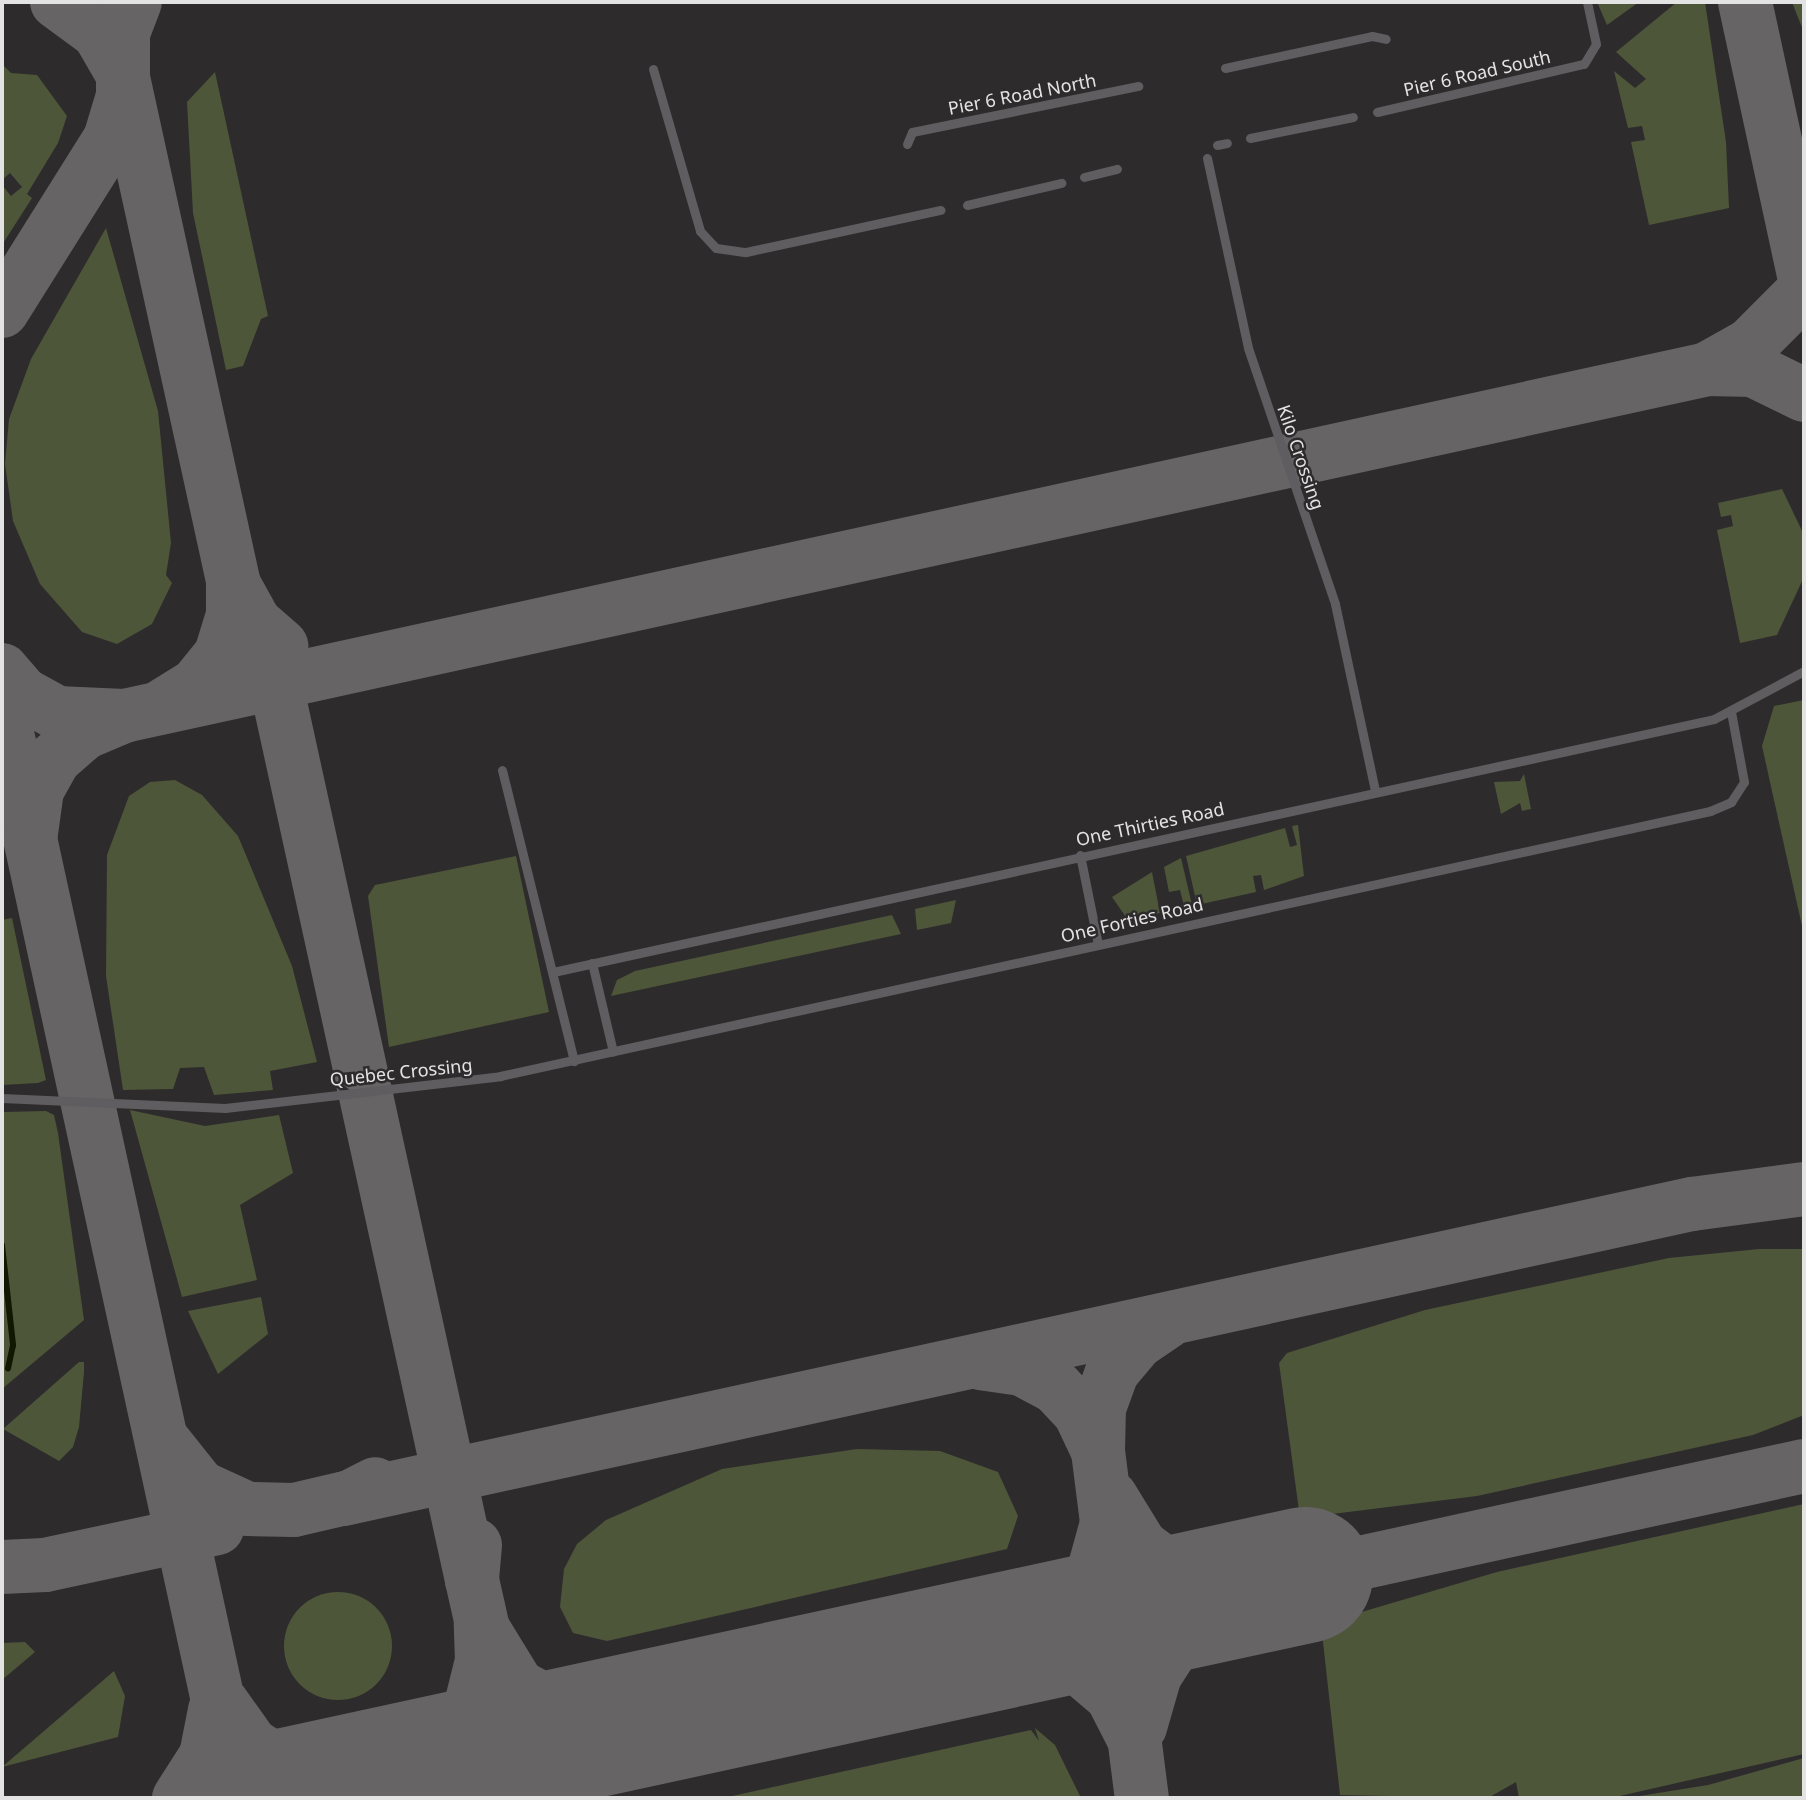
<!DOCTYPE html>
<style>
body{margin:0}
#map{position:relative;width:1806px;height:1800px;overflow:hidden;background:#2e2b2d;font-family:"Noto Sans",sans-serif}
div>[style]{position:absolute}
.green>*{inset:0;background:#4d5639}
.round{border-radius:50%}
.stream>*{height:6px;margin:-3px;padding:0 3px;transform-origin:3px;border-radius:3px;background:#111800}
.taxiway>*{height:54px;margin:-27px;padding:0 27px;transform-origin:27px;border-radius:27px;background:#676466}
.runway>*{height:136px;margin:-68px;padding:0 68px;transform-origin:68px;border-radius:68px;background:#676466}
.service>*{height:9px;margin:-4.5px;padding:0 4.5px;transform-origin:4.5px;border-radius:4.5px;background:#5f5d5f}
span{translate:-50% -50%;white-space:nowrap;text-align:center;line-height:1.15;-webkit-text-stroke:5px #2e2b2d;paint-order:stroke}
.street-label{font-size:18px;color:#e4e3e4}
.frame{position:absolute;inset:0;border:4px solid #e4e3e4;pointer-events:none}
</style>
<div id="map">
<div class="green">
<div style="clip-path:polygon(1597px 2px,1639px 2px,1607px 25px)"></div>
<div style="clip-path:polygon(1677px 2px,1705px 2px,1726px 142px,1729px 208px,1649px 225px,1631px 142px,1645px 140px,1642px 126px,1628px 128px,1614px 71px,1635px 88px,1646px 79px,1616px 52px)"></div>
<div style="clip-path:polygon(1792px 2px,1804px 2px,1804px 32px,1797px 15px)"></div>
<div style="clip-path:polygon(2px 64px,11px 73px,37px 75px,67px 116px,58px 143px,27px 194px,32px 198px,2px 245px,2px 185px,11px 196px,22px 187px,10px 173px,2px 180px)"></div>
<div style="clip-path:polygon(215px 72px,268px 316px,261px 319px,243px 366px,226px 370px,193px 213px,187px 102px)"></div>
<div style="clip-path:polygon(106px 228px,158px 411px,171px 543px,166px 575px,172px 583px,152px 624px,117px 644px,82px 632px,40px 584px,13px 521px,5px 464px,9px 419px,31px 359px)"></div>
<div style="clip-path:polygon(1782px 489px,1804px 535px,1804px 577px,1777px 635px,1740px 643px,1717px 530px,1733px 526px,1731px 515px,1721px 517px,1718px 503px)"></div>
<div style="clip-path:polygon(1804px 700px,1804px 935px,1762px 746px,1774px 706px)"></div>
<div style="clip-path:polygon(1524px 774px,1531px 809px,1522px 811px,1520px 803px,1501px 814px,1494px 782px,1520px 781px)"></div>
<div style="clip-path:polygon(175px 780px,202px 795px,238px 836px,292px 966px,317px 1062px,270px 1071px,273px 1090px,214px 1095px,204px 1067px,180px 1068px,173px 1089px,123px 1090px,106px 976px,107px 855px,129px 796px,150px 782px)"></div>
<div style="clip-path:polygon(1298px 825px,1304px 876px,1264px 890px,1261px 875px,1253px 876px,1256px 892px,1197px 905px,1186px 856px,1285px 828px,1290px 847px,1297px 845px,1292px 826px)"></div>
<div style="clip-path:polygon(516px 856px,549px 1012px,389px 1047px,368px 896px,375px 885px)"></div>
<div style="clip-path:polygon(1181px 858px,1192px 905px,1184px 906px,1180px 890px,1169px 892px,1164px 867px)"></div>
<div style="clip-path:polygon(1152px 872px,1160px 913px,1128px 920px,1112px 897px)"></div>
<div style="clip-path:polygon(956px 900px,951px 923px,917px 930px,915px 909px)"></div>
<div style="clip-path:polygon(892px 915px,901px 934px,611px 996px,617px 980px,635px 971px)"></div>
<div style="clip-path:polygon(12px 918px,46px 1080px,38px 1083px,2px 1085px,2px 920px)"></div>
<div style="clip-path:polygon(130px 1110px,205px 1126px,279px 1115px,293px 1173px,240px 1205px,257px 1280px,182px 1297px)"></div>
<div style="clip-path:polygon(46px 1111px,54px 1115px,58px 1133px,84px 1320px,2px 1389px,2px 1112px)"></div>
<div style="clip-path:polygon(1759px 1249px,1804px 1249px,1804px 1415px,1753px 1435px,1477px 1496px,1300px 1518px,1279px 1363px,1287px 1353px,1425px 1310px,1669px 1258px)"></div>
<div style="clip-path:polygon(261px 1297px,268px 1334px,218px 1374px,188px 1311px)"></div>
<div style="clip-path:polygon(79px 1362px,84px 1362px,84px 1372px,79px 1427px,73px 1447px,59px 1461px,3px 1429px)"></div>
<div style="clip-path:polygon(857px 1449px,940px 1451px,998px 1472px,1018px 1516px,1007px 1549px,607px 1641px,573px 1633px,560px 1607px,564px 1569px,577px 1544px,606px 1520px,722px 1469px)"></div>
<div style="clip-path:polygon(1804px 1504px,1804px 1754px,1611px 1798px,1519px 1798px,1516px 1782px,1488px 1798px,1340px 1795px,1321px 1624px,1497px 1572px)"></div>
<div class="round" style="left:284px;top:1592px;width:108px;height:108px"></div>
<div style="clip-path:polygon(25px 1642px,35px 1652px,2px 1680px,2px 1643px)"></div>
<div style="clip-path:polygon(114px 1671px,125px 1696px,118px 1737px,2px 1767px)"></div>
<div style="clip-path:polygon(1035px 1728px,1055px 1745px,1081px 1798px,723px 1798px,1031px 1730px,1039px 1741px)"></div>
<div style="clip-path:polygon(1804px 1758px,1804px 1798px,1627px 1798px,1708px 1785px)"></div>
</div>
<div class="stream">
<div style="left:2px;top:1245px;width:101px;rotate:83.7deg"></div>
<div style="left:13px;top:1345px;width:24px;rotate:102deg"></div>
</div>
<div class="taxiway">
<div style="left:57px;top:2px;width:52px;rotate:36.4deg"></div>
<div style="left:99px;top:33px;width:46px;rotate:60.1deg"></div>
<div style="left:122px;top:73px;width:524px;rotate:77.66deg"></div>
<div style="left:234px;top:585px;width:43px;rotate:61.1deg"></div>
<div style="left:255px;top:623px;width:35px;rotate:41deg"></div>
<div style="left:1745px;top:2px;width:278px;rotate:77.8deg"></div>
<div style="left:2px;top:311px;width:203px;rotate:-57.9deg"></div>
<div style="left:110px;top:139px;width:45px;rotate:-73.2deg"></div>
<div style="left:123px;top:96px;width:63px;rotate:-90deg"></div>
<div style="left:123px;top:33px;width:33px;rotate:-69deg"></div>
<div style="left:1707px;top:369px;width:49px;rotate:-29.2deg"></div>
<div style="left:1750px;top:345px;width:76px;rotate:-45deg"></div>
<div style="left:255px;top:623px;width:42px;rotate:67.7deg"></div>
<div style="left:271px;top:662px;width:940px;rotate:77.65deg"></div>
<div style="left:2px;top:670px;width:32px;rotate:49deg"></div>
<div style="left:23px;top:694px;width:39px;rotate:29deg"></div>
<div style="left:57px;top:713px;width:67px;rotate:2.6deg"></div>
<div style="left:124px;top:716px;width:1621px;rotate:-12.36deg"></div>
<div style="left:1707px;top:369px;width:46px;rotate:1.2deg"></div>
<div style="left:1753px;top:370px;width:57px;rotate:26.1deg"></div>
<div style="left:164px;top:705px;width:39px;rotate:-32deg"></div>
<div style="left:197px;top:684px;width:38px;rotate:-51deg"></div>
<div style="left:221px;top:654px;width:41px;rotate:-72.9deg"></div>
<div style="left:233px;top:615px;width:34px;rotate:-90deg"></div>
<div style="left:2px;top:710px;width:1071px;rotate:77.7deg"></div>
<div style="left:230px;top:1756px;width:42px;rotate:91.4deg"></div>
<div style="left:31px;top:833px;width:43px;rotate:-82.1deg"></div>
<div style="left:37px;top:790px;width:35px;rotate:-61deg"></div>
<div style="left:54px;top:759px;width:40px;rotate:-41deg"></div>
<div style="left:84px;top:733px;width:43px;rotate:-23deg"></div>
<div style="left:980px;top:1363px;width:42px;rotate:8.1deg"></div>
<div style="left:1022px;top:1369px;width:38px;rotate:28deg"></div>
<div style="left:1056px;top:1387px;width:35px;rotate:47deg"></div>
<div style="left:1080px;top:1413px;width:42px;rotate:64.7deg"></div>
<div style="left:1098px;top:1451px;width:350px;rotate:82.8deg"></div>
<div style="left:165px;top:1443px;width:56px;rotate:51.5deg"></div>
<div style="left:200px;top:1487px;width:53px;rotate:24.6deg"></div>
<div style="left:248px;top:1509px;width:46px;rotate:1.2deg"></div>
<div style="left:294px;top:1510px;width:57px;rotate:-13.1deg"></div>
<div style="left:350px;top:1497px;width:28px;rotate:-27deg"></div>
<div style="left:1098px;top:1451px;width:43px;rotate:-88.7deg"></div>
<div style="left:1099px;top:1408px;width:38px;rotate:-70deg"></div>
<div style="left:1112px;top:1372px;width:39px;rotate:-50deg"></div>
<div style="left:1137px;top:1342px;width:36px;rotate:-34deg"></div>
<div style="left:1111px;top:1497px;width:57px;rotate:58.5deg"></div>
<div style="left:1141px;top:1546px;width:44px;rotate:36.6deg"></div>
<div style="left:1176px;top:1572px;width:41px;rotate:18.4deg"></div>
<div style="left:1215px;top:1585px;width:47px;rotate:-2.4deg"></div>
<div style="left:343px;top:1499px;width:1381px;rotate:-12.34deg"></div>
<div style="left:1692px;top:1204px;width:113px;rotate:-7.6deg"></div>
<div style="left:475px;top:1545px;width:35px;rotate:95deg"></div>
<div style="left:472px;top:1580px;width:50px;rotate:77.3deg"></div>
<div style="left:483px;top:1629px;width:67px;rotate:58.4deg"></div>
<div style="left:518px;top:1686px;width:74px;rotate:28.3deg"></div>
<div style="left:583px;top:1721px;width:65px;rotate:-3.5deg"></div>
<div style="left:2px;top:1567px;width:43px;rotate:-2.7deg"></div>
<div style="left:45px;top:1565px;width:176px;rotate:-12.1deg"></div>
<div style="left:1305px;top:1575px;width:511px;rotate:-12.32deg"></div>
<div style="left:992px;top:1645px;width:43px;rotate:4deg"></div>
<div style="left:1035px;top:1648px;width:41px;rotate:21.5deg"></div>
<div style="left:1073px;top:1663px;width:51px;rotate:40.2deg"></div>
<div style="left:1112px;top:1696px;width:44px;rotate:62.9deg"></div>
<div style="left:976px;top:1647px;width:52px;rotate:-14.6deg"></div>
<div style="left:1026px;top:1634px;width:46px;rotate:-31.6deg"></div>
<div style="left:1065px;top:1610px;width:46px;rotate:-52.1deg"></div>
<div style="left:1093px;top:1574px;width:53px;rotate:-74.6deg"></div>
<div style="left:222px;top:1703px;width:52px;rotate:54.5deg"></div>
<div style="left:252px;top:1745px;width:59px;rotate:31.8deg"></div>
<div style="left:302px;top:1776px;width:45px;rotate:9deg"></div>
<div style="left:346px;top:1783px;width:66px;rotate:-14.9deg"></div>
<div style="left:410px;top:1766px;width:47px;rotate:-36.4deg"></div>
<div style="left:448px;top:1738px;width:40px;rotate:-55.1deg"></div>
<div style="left:471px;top:1705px;width:45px;rotate:-76deg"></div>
<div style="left:482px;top:1661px;width:38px;rotate:-92deg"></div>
<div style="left:1140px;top:1727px;width:54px;rotate:-73.9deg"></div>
<div style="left:1155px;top:1675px;width:48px;rotate:-57deg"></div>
<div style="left:1181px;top:1635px;width:45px;rotate:-39.6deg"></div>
<div style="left:1216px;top:1606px;width:59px;rotate:-23.1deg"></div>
<div style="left:179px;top:1798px;width:50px;rotate:-57.3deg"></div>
<div style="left:206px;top:1756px;width:47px;rotate:-78.9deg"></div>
</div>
<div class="runway">
<div style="left:278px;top:1798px;width:1051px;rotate:-12.25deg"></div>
</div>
<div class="service">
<div style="left:1225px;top:68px;width:150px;rotate:-12.3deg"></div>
<div style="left:1372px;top:36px;width:14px;rotate:12deg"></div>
<div style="left:653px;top:69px;width:169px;rotate:73.8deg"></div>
<div style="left:700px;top:231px;width:23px;rotate:47deg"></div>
<div style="left:716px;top:248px;width:30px;rotate:8deg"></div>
<div style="left:746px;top:252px;width:199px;rotate:-12.2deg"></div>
<div style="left:1377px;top:112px;width:212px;rotate:-13.1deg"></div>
<div style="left:1584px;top:64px;width:23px;rotate:-59deg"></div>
<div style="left:1596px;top:44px;width:43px;rotate:-102.1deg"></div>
<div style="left:1250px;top:138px;width:105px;rotate:-11.5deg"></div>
<div style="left:907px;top:144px;width:13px;rotate:-67deg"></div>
<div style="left:912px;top:132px;width:231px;rotate:-11.5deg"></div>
<div style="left:1217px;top:145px;width:10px;rotate:-11deg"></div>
<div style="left:1207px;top:158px;width:194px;rotate:77.8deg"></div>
<div style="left:1248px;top:348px;width:270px;rotate:71.2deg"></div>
<div style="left:1335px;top:604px;width:190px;rotate:77.9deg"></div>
<div style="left:1084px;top:177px;width:34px;rotate:-14deg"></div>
<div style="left:967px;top:205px;width:97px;rotate:-13.2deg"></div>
<div style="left:502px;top:770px;width:300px;rotate:76.1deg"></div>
<div style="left:1080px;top:855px;width:91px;rotate:78.6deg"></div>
<div style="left:592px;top:963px;width:91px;rotate:76.7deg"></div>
<div style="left:553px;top:972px;width:1188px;rotate:-12.29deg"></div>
<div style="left:1714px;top:719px;width:102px;rotate:-28.1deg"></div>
<div style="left:2px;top:1098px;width:223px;rotate:2.6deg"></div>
<div style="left:225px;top:1108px;width:277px;rotate:-6.6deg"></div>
<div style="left:500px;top:1076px;width:1239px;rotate:-12.35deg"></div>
<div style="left:1710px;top:811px;width:23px;rotate:-23deg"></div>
<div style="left:1731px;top:802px;width:24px;rotate:-57deg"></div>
<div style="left:1744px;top:782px;width:71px;rotate:-100.5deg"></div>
</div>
<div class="street-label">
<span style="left:1477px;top:73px;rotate:-13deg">Pier 6 Road South</span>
<span style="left:1022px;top:94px;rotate:-11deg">Pier 6 Road North</span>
<span style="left:1301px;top:457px;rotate:71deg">Kilo Crossing</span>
<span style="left:1150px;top:824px;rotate:-12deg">One Thirties Road</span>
<span style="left:1132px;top:920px;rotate:-13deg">One Forties Road</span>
<span style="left:401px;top:1072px;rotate:-6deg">Quebec Crossing</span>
</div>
<div class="frame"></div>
</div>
